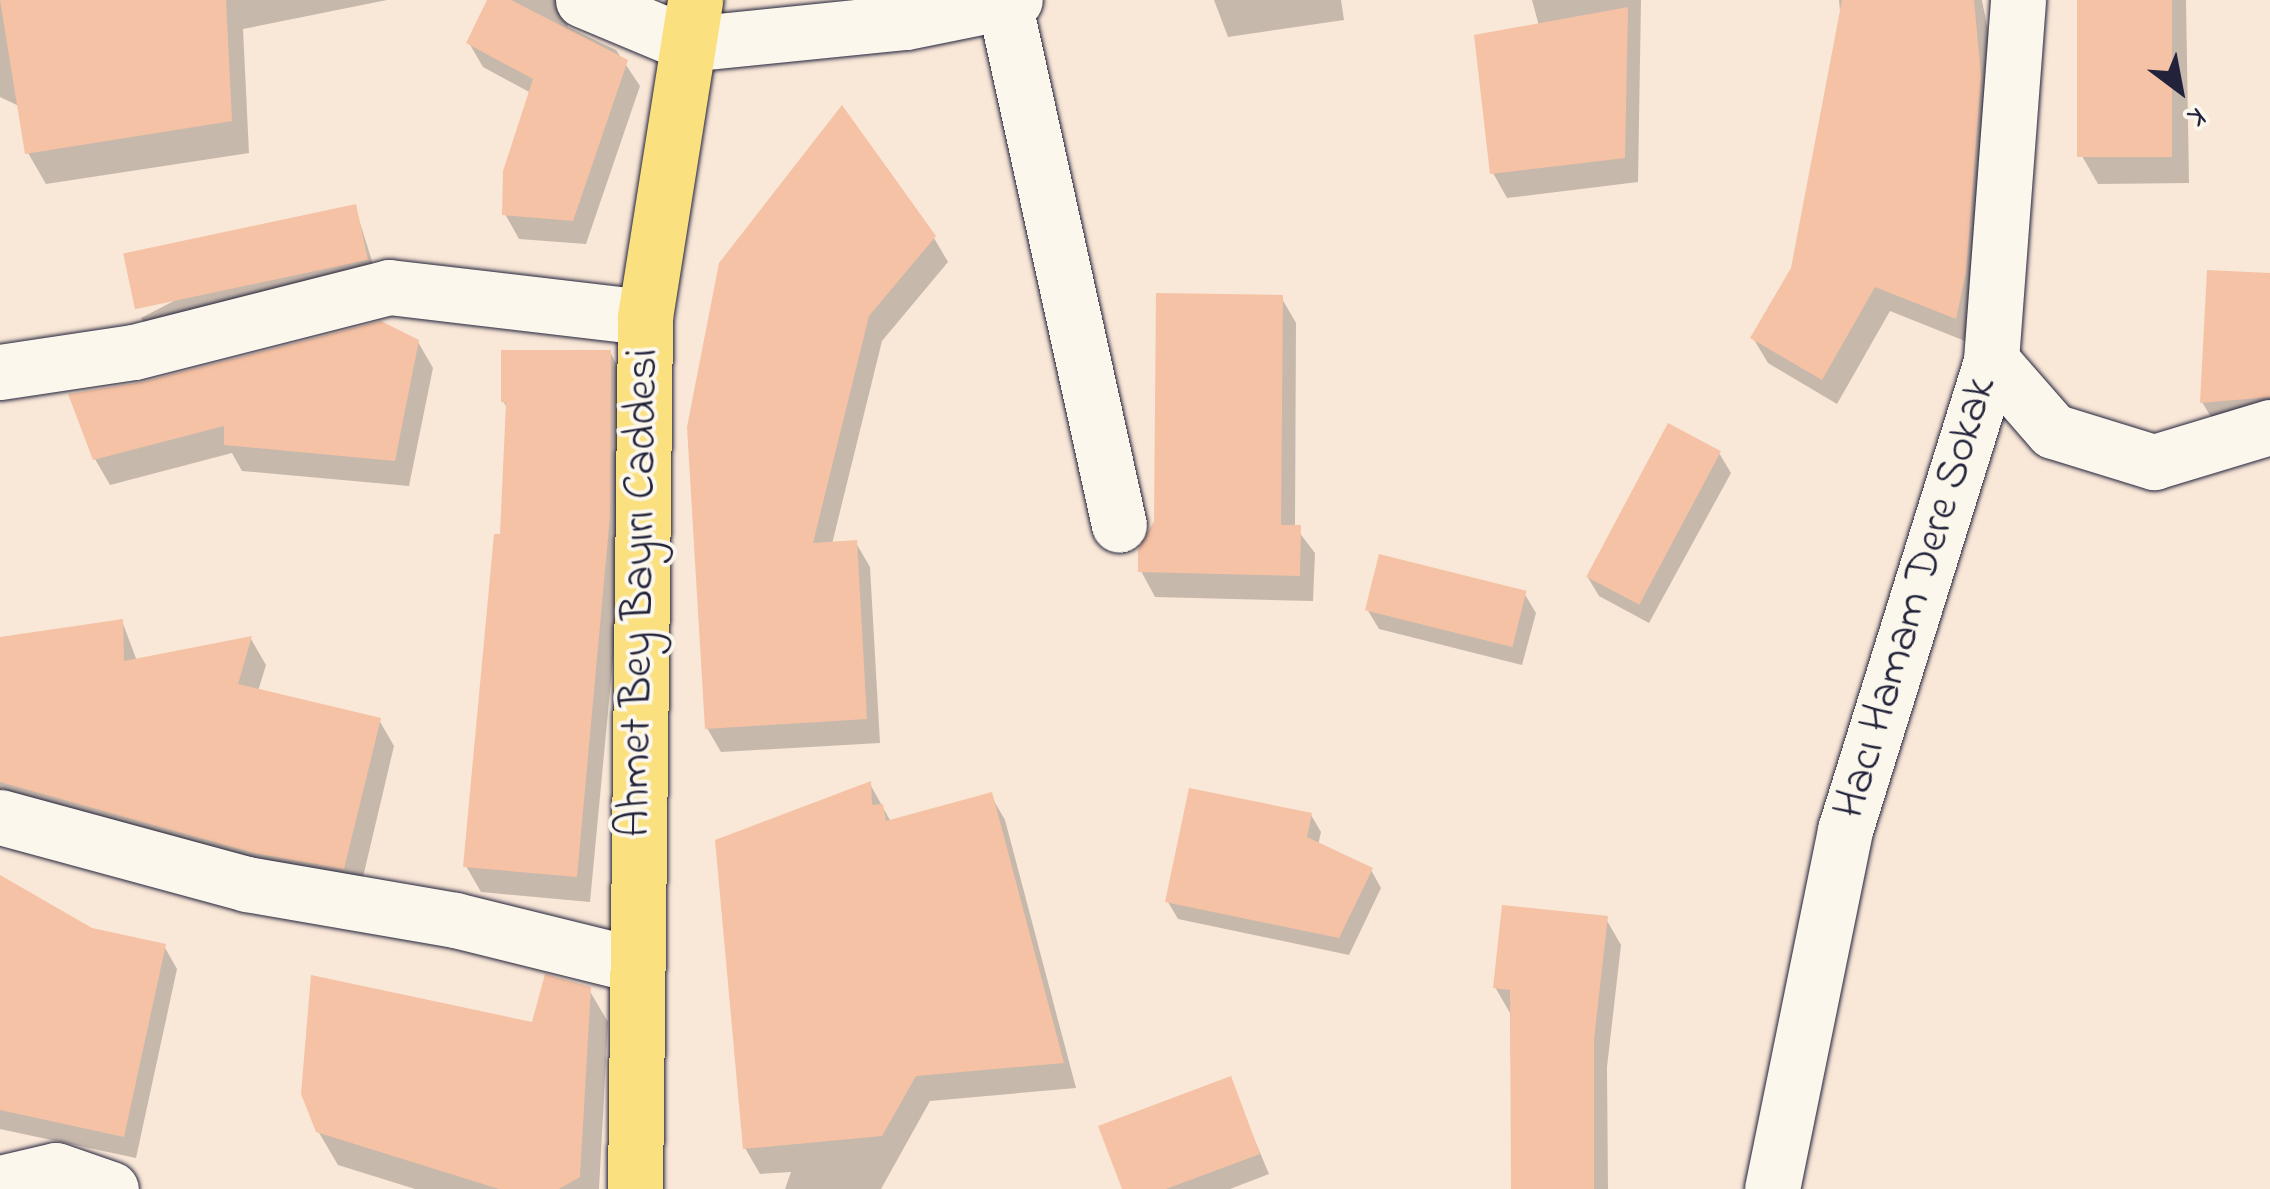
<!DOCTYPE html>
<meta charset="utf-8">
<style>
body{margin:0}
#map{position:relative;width:2270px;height:1189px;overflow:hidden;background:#f9e7d7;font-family:"Indie Flower",sans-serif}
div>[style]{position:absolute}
.shadow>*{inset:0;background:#0003}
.building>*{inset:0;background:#f5c2a5;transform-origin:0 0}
.roads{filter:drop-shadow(0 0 2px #22223b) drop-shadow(0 0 2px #22223b)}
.minor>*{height:55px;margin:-27.5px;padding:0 27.5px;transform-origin:27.5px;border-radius:27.5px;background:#fbf7ec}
.major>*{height:55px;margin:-27.5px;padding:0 27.5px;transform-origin:27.5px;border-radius:27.5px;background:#fbe080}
span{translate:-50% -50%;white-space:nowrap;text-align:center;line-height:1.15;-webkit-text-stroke:8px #fbf7ec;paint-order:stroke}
.street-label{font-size:45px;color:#22223b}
.north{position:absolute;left:2130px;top:40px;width:100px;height:100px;-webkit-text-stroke:8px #fbf7ec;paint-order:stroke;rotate:148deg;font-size:28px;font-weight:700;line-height:40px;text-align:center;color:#22223b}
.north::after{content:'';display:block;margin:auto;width:35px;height:45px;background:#22223b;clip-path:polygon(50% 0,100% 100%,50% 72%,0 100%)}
</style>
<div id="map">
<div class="shadow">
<div style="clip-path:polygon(0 0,387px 0,243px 29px,249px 153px,46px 184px,28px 153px,19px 106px,0 97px)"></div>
<div style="clip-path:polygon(490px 0,584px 0,566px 14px,568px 27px,616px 50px,640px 86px,586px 244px,519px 239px,505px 214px,531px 93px,483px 67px,469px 43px)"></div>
<div style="clip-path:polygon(1214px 0,1341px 0,1344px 20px,1228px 37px)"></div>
<div style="clip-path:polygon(1532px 0,1641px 0,1638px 182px,1507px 198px,1493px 173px,1539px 26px)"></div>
<div style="clip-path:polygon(1839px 0,1982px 0,1994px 62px,1970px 343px,1890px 311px,1837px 404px,1768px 363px,1753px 338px,1794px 269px,1841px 22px)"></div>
<div style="clip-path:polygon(2084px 0,2186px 0,2189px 183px,2098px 184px,2082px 156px)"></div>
<div style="clip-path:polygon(355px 207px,378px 280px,152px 338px,141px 318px)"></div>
<div style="clip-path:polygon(934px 238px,948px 262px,882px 341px,832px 544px,856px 543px,870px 567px,880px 743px,721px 752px,707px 728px,690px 427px)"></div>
<div style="clip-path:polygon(2270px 276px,2270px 417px,2214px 422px,2202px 402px)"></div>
<div style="clip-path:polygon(1281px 297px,1296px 323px,1295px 527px,1315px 553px,1313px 601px,1155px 597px,1141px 571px)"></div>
<div style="clip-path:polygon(418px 342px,433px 368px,409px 486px,242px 471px,232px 453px,110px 485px,95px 459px)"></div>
<div style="clip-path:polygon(610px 352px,624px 378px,624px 543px,590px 902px,481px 892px,466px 866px,502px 537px,509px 411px,503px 401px)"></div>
<div style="clip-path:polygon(1719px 453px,1731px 473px,1649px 623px,1599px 596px,1587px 576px)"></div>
<div style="clip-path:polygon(1524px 593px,1536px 613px,1522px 665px,1379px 629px,1367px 609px)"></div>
<div style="clip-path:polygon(122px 621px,137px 661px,251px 639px,266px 665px,258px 691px,379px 720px,394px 746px,359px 894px,0 802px,0 638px)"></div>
<div style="clip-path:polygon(870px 784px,891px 822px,990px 794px,1005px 820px,1076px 1088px,930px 1101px,881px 1189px,785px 1189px,791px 1172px,760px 1174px,745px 1148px)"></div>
<div style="clip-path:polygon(1311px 815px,1321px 832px,1318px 845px,1371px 870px,1381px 888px,1349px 955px,1178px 919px,1168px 902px)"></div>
<div style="clip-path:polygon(0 884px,91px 931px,164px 946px,177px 969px,136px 1158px,0 1129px)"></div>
<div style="clip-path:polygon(1606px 919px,1621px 945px,1607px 1067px,1608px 1189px,1513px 1189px,1510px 1013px,1495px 987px)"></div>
<div style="clip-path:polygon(588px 988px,608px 1022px,599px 1189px,415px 1189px,338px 1165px,318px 1131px,534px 1025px)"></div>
<div style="clip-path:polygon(1229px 1079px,1269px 1174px,1230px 1189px,1124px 1189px)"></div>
</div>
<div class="building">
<div style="clip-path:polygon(0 0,226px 0,232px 121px,25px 154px)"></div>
<div style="clip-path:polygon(487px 0,511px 0,628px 60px,573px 221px,502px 215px,503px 171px,533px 79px,466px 43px)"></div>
<div style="clip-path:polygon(1842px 0,1974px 0,1981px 76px,1966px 272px,1956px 319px,1875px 287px,1822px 380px,1750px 338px,1791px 268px)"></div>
<div style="left:2077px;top:0;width:95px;height:157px"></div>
<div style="clip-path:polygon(1628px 7px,1625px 158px,1490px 174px,1474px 35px)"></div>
<div style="clip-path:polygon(842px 105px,936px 236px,869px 316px,813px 543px,857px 540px,867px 719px,705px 729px,687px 427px,719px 263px)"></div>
<div style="left:356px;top:204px;width:57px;height:238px;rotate:78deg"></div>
<div style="clip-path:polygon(2207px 270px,2270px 273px,2270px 397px,2200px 403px)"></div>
<div style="clip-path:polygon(1156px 293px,1283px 295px,1281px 525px,1301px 525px,1300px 576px,1138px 572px,1138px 549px,1154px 521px)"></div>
<div style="clip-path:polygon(381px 321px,419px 340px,395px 461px,224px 445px,224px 426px,93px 460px,68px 394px,142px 382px)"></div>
<div style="clip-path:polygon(501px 350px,611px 350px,610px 516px,577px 877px,463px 867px,494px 534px,500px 534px,506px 403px,501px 402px)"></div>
<div style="left:1668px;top:423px;width:60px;height:174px;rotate:28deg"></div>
<div style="left:1379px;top:554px;width:152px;height:58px;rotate:14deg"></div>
<div style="clip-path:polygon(123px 619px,124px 661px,252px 636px,238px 684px,381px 718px,344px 869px,254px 853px,0 782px,0 637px)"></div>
<div style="clip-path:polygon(871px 781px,872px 805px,883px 804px,886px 821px,992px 792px,1064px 1063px,916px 1076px,882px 1136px,743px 1149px,715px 840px)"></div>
<div style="clip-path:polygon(1189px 788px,1312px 813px,1307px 837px,1373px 868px,1339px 938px,1165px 902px)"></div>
<div style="clip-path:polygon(0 875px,92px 928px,166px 944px,124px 1137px,0 1110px)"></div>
<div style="clip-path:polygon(1502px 905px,1608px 916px,1594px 1039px,1594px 1189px,1511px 1189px,1510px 990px,1493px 988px)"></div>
<div style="clip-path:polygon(545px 974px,591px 987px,580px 1177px,559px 1189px,499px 1189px,316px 1132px,301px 1094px,311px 975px,532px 1022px)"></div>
<div style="clip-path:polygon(1231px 1076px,1260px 1154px,1166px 1189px,1122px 1189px,1098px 1126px)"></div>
</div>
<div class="roads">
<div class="minor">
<div style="left:583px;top:0;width:114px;rotate:22.7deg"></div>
<div style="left:688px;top:44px;width:219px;rotate:-5.8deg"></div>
<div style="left:906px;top:22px;width:111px;rotate:-11.4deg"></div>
<div style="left:1005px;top:6px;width:531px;rotate:77.61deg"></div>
<div style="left:1991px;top:360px;width:94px;rotate:48.9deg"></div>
<div style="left:2053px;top:431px;width:106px;rotate:17.1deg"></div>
<div style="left:2154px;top:462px;width:121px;rotate:-16.8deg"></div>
<div style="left:0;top:372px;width:135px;rotate:-8.5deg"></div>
<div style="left:134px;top:352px;width:263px;rotate:-14.3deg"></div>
<div style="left:389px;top:287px;width:258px;rotate:6.7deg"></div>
<div style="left:0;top:817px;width:256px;rotate:15.2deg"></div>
<div style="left:247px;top:884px;width:211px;rotate:9.8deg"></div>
<div style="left:455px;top:920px;width:187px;rotate:13.9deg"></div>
<div style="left:0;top:1183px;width:57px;rotate:-13.1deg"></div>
<div style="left:56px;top:1170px;width:58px;rotate:19.1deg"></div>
<div style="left:1772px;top:1189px;width:366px;rotate:-78.5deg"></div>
<div style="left:1845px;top:830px;width:492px;rotate:-72.7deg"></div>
<div style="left:1991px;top:360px;width:361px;rotate:-85.7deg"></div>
</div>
<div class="major">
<div style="left:635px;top:1189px;width:872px;rotate:-89.34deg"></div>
<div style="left:645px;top:317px;width:321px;rotate:-81deg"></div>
</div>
</div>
<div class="street-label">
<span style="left:641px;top:593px;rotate:-89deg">Ahmet Bey Bayırı Caddesi</span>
<span style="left:1917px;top:598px;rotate:-73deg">Hacı Hamam Dere Sokak</span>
</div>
<div class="north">K</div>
</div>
